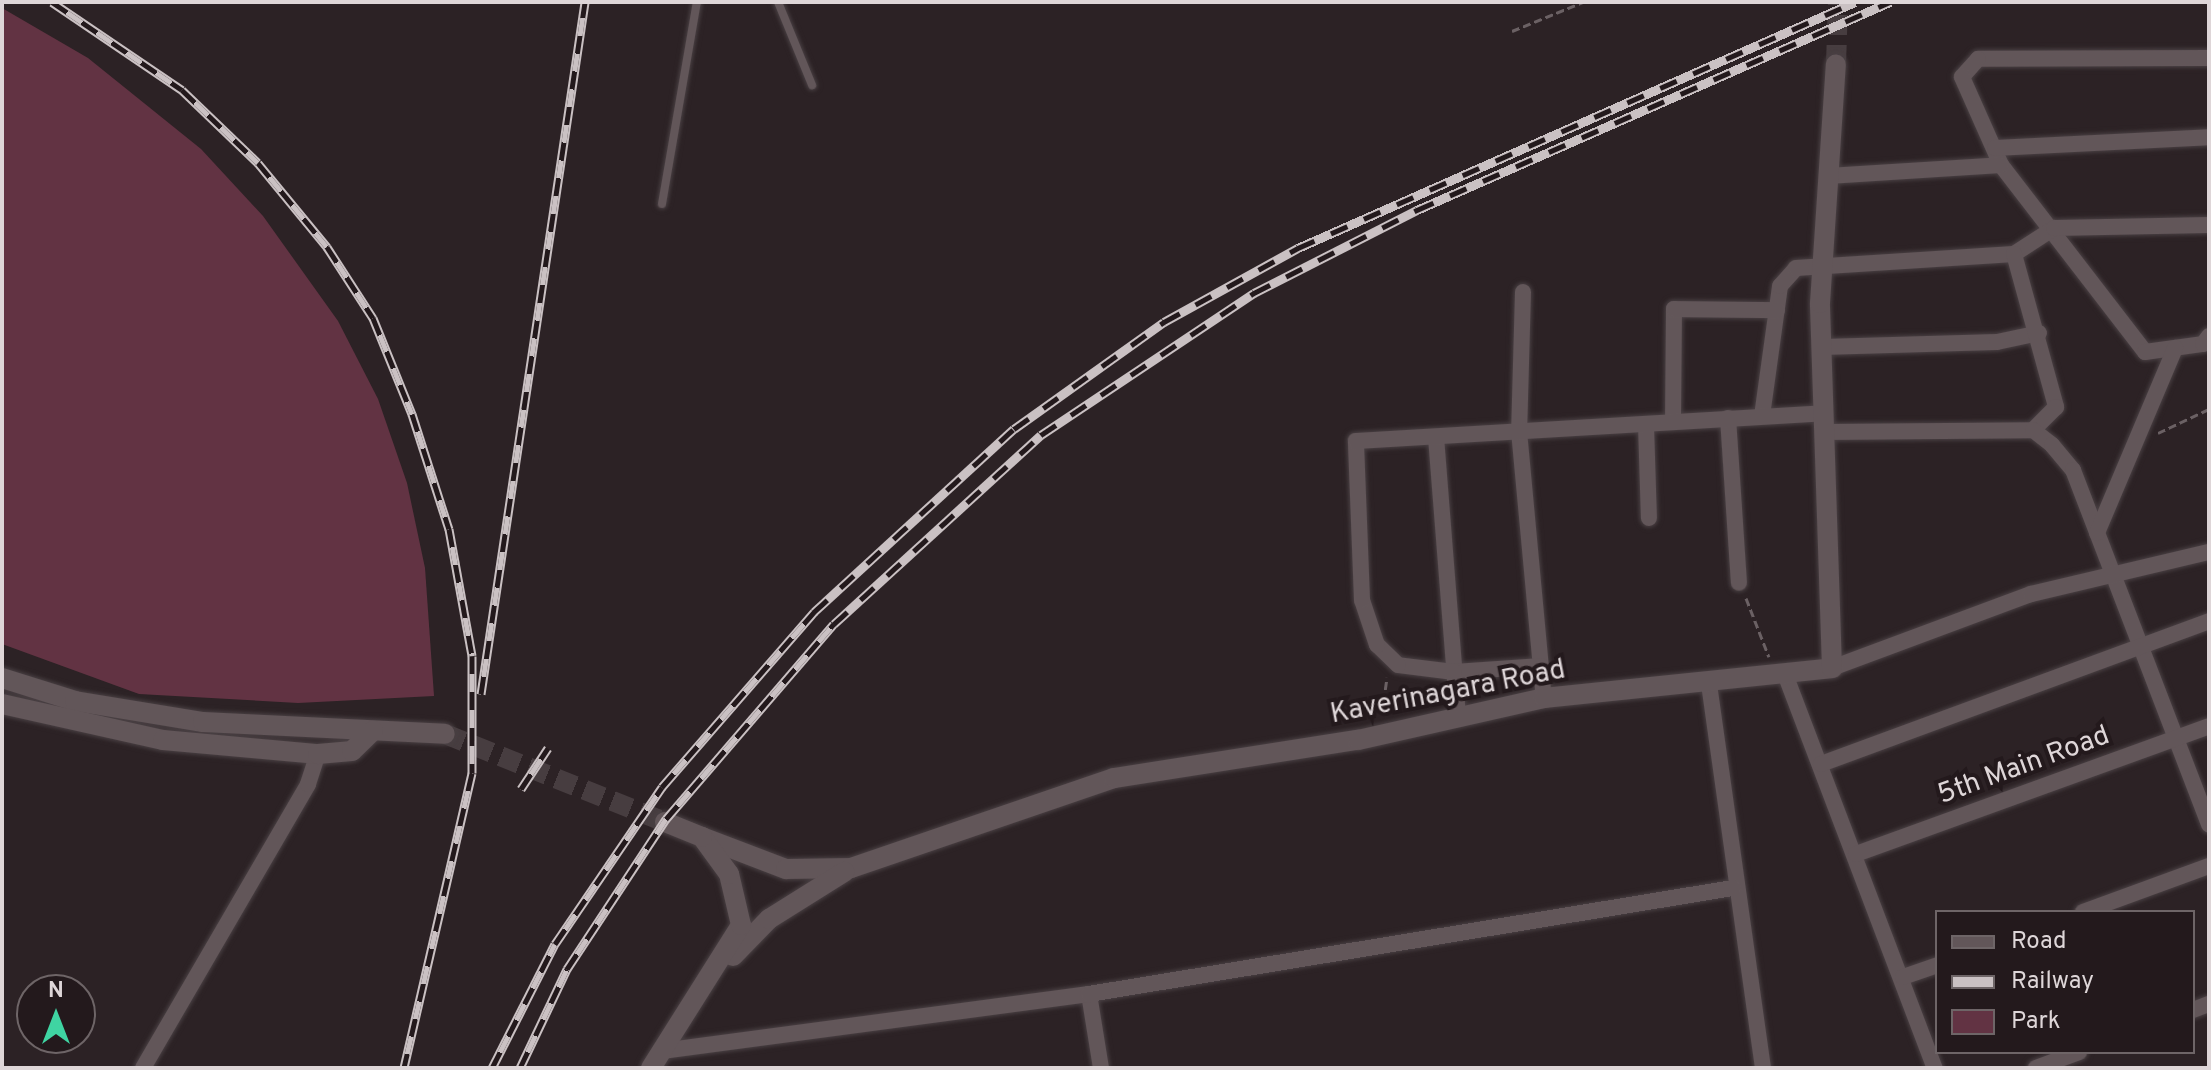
<!DOCTYPE html>
<style>
body{margin:0}
#map{position:relative;width:2211px;height:1070px;overflow:hidden;background:#2c2225;font-family:Overpass,sans-serif}
div>[style]{position:absolute}
.green>*{inset:0;background:#623343}
.tertiary-tunnel>*{height:20px;margin-top:-10px;transform-origin:0;background:repeating-linear-gradient(90deg,#473d40 0 20px,transparent 0 30px)}
.path>*{height:3px;margin-top:-1.5px;transform-origin:0;background:repeating-linear-gradient(90deg,#6b6164 0 8px,transparent 0 12px)}
.roads{filter:drop-shadow(0 0 2px #494043) drop-shadow(0 0 2px #494043)}
.service>*{height:8px;margin:-4px;padding:0 4px;transform-origin:4px;border-radius:4px;background:#625659}
.minor>*{height:16px;margin:-8px;padding:0 8px;transform-origin:8px;border-radius:8px;background:#625659}
.tertiary>*{height:20px;margin:-10px;padding:0 10px;transform-origin:10px;border-radius:10px;background:#625659}
.rail>*{height:9px;margin-top:-4.5px;transform-origin:0;background:repeating-linear-gradient(90deg,#23191c 0 18px,#cac1c3 0 36px);box-sizing:border-box;border-block:2px solid #cac1c3}
span{translate:-50% -50%;white-space:nowrap;text-align:center;line-height:1.15;-webkit-text-stroke:8px #23191c;paint-order:stroke}
.street-label{font-size:28px;color:#ded6d8}
.frame{position:absolute;inset:0;border:4px solid #ded6d8;pointer-events:none}
.legend{position:absolute;left:1935px;top:910px;width:260px;height:144px;box-sizing:border-box;background:#23191c;border:2px solid #6e6567;margin:0;padding:10px 14px;list-style:none;font-size:24px;color:#ded6d8}
.legend li{display:flex;align-items:center;gap:16px;height:40px}
.legend b{width:40px;border:2px solid #6e6567}
.north{position:absolute;left:16px;top:974px;width:80px;height:80px;box-sizing:border-box;background:#23191c;border:2px solid #6e6567;border-radius:50%;rotate:0deg;font-size:22px;font-weight:700;line-height:32px;text-align:center;color:#ded6d8}
.north::after{content:'';display:block;margin:auto;width:28px;height:36px;background:#3fd4a2;clip-path:polygon(50% 0,100% 100%,50% 72%,0 100%)}
</style>
<div id="map">
<div class="green">
<div style="clip-path:polygon(2px 8px,88px 58px,201px 149px,263px 216px,338px 321px,378px 399px,407px 483px,425px 568px,434px 696px,298px 703px,139px 694px,2px 644px)"></div>
</div>
<div class="tertiary-tunnel">
<div style="left:1836px;top:65px;width:63px;rotate:-88.2deg"></div>
<div style="left:445px;top:734px;width:237px;rotate:21.8deg"></div>
</div>
<div class="path">
<div style="left:1512px;top:31px;width:77px;rotate:-22.2deg"></div>
<div style="left:2158px;top:433px;width:56px;rotate:-25.2deg"></div>
<div style="left:1746px;top:598px;width:63px;rotate:68.7deg"></div>
<div style="left:1382px;top:713px;width:36px;rotate:-82deg"></div>
</div>
<div class="roads">
<div class="service">
<div style="left:778px;top:2px;width:90px;rotate:67.7deg"></div>
<div style="left:662px;top:204px;width:205px;rotate:-80.2deg"></div>
</div>
<div class="minor">
<div style="left:2209px;top:58px;width:231px;rotate:179.8deg"></div>
<div style="left:1978px;top:59px;width:24px;rotate:132deg"></div>
<div style="left:1962px;top:77px;width:96px;rotate:66.1deg"></div>
<div style="left:2001px;top:165px;width:236px;rotate:52.4deg"></div>
<div style="left:2145px;top:352px;width:59px;rotate:-7.9deg"></div>
<div style="left:2203px;top:344px;width:10px;rotate:-53deg"></div>
<div style="left:1995px;top:148px;width:214px;rotate:-2.9deg"></div>
<div style="left:1828px;top:176px;width:173px;rotate:-3.6deg"></div>
<div style="left:2014px;top:254px;width:48px;rotate:-33deg"></div>
<div style="left:2054px;top:228px;width:155px;rotate:-1.1deg"></div>
<div style="left:1523px;top:292px;width:139px;rotate:91.6deg"></div>
<div style="left:1519px;top:431px;width:268px;rotate:84.7deg"></div>
<div style="left:1822px;top:347px;width:175px;rotate:-1.6deg"></div>
<div style="left:1997px;top:342px;width:43px;rotate:-12.1deg"></div>
<div style="left:1762px;top:416px;width:131px;rotate:-82.1deg"></div>
<div style="left:1780px;top:286px;width:24px;rotate:-48deg"></div>
<div style="left:1796px;top:268px;width:218px;rotate:-3.7deg"></div>
<div style="left:2014px;top:254px;width:159px;rotate:74.6deg"></div>
<div style="left:2056px;top:407px;width:33px;rotate:135deg"></div>
<div style="left:1728px;top:418px;width:165px;rotate:86.2deg"></div>
<div style="left:1673px;top:422px;width:113px;rotate:-89.5deg"></div>
<div style="left:1674px;top:309px;width:103px;rotate:0.6deg"></div>
<div style="left:1646px;top:425px;width:93px;rotate:88.2deg"></div>
<div style="left:1824px;top:432px;width:209px;rotate:-0.5deg"></div>
<div style="left:2033px;top:430px;width:24px;rotate:38deg"></div>
<div style="left:2052px;top:445px;width:33px;rotate:50deg"></div>
<div style="left:2073px;top:470px;width:380px;rotate:69deg"></div>
<div style="left:1436px;top:437px;width:282px;rotate:85.5deg"></div>
<div style="left:2097px;top:533px;width:201px;rotate:-67.1deg"></div>
<div style="left:1541px;top:666px;width:87px;rotate:176.1deg"></div>
<div style="left:1454px;top:672px;width:56px;rotate:-172.9deg"></div>
<div style="left:1398px;top:665px;width:29px;rotate:-136deg"></div>
<div style="left:1377px;top:645px;width:47px;rotate:-108.4deg"></div>
<div style="left:1362px;top:600px;width:159px;rotate:-92.2deg"></div>
<div style="left:1356px;top:441px;width:469px;rotate:-3.4deg"></div>
<div style="left:1832px;top:668px;width:212px;rotate:-20.4deg"></div>
<div style="left:2031px;top:594px;width:183px;rotate:-13.3deg"></div>
<div style="left:1785px;top:674px;width:422px;rotate:69.2deg"></div>
<div style="left:1709px;top:684px;width:388px;rotate:82deg"></div>
<div style="left:1821px;top:764px;width:414px;rotate:-20.2deg"></div>
<div style="left:1856px;top:854px;width:375px;rotate:-19.9deg"></div>
<div style="left:2083px;top:912px;width:134px;rotate:-20.1deg"></div>
<div style="left:1903px;top:977px;width:36px;rotate:-19deg"></div>
<div style="left:1089px;top:994px;width:75px;rotate:80.8deg"></div>
<div style="left:2193px;top:1010px;width:17px;rotate:-21deg"></div>
<div style="left:662px;top:1051px;width:431px;rotate:-7.6deg"></div>
<div style="left:1089px;top:994px;width:653px;rotate:-9.35deg"></div>
<div style="left:143px;top:1068px;width:328px;rotate:-59.8deg"></div>
<div style="left:308px;top:784px;width:32px;rotate:-72deg"></div>
<div style="left:2036px;top:1068px;width:46px;rotate:-20.4deg"></div>
</div>
<div class="tertiary">
<div style="left:2px;top:678px;width:77px;rotate:17.5deg"></div>
<div style="left:75px;top:701px;width:130px;rotate:9.3deg"></div>
<div style="left:203px;top:722px;width:242px;rotate:2.8deg"></div>
<div style="left:2px;top:704px;width:165px;rotate:12.6deg"></div>
<div style="left:163px;top:740px;width:156px;rotate:5.2deg"></div>
<div style="left:318px;top:754px;width:34px;rotate:-5deg"></div>
<div style="left:352px;top:751px;width:29px;rotate:-44deg"></div>
<div style="left:702px;top:837px;width:90px;rotate:20.9deg"></div>
<div style="left:786px;top:869px;width:65px;rotate:-0.9deg"></div>
<div style="left:851px;top:868px;width:278px;rotate:-18.9deg"></div>
<div style="left:1114px;top:778px;width:247px;rotate:-8.9deg"></div>
<div style="left:1358px;top:740px;width:191px;rotate:-12.7deg"></div>
<div style="left:1544px;top:698px;width:290px;rotate:-5.9deg"></div>
<div style="left:1832px;top:668px;width:365px;rotate:-91.9deg"></div>
<div style="left:1820px;top:303px;width:239px;rotate:-86.2deg"></div>
<div style="left:733px;top:956px;width:52px;rotate:-45.8deg"></div>
<div style="left:769px;top:919px;width:89px;rotate:-32.1deg"></div>
<div style="left:651px;top:1068px;width:169px;rotate:-57.8deg"></div>
<div style="left:741px;top:925px;width:52px;rotate:-103.2deg"></div>
<div style="left:729px;top:874px;width:46px;rotate:-126.1deg"></div>
<div style="left:702px;top:837px;width:40px;rotate:-158deg"></div>
</div>
</div>
<div class="rail">
<div style="left:52px;top:2px;width:157px;rotate:34.1deg"></div>
<div style="left:182px;top:90px;width:105px;rotate:43.8deg"></div>
<div style="left:258px;top:163px;width:109px;rotate:50.6deg"></div>
<div style="left:327px;top:247px;width:85px;rotate:57.1deg"></div>
<div style="left:373px;top:318px;width:104px;rotate:67.9deg"></div>
<div style="left:412px;top:414px;width:121px;rotate:72.2deg"></div>
<div style="left:449px;top:529px;width:129px;rotate:79.7deg"></div>
<div style="left:472px;top:656px;width:117px;rotate:90deg"></div>
<div style="left:472px;top:773px;width:303px;rotate:103deg"></div>
<div style="left:481px;top:694px;width:700px;rotate:-81.45deg"></div>
<div style="left:521px;top:789px;width:49px;rotate:-56.6deg"></div>
<div style="left:492px;top:1068px;width:139px;rotate:-63.1deg"></div>
<div style="left:555px;top:944px;width:190px;rotate:-55.7deg"></div>
<div style="left:662px;top:787px;width:232px;rotate:-49deg"></div>
<div style="left:814px;top:612px;width:271px;rotate:-42.5deg"></div>
<div style="left:1014px;top:429px;width:184px;rotate:-35.5deg"></div>
<div style="left:1164px;top:322px;width:153px;rotate:-28.9deg"></div>
<div style="left:1298px;top:248px;width:609px;rotate:-23.83deg"></div>
<div style="left:520px;top:1068px;width:110px;rotate:-64.6deg"></div>
<div style="left:567px;top:969px;width:180px;rotate:-56.6deg"></div>
<div style="left:666px;top:819px;width:257px;rotate:-49.3deg"></div>
<div style="left:834px;top:624px;width:280px;rotate:-42.4deg"></div>
<div style="left:1041px;top:435px;width:256px;rotate:-33.7deg"></div>
<div style="left:1254px;top:293px;width:183px;rotate:-27deg"></div>
<div style="left:1417px;top:210px;width:517px;rotate:-23.74deg"></div>
</div>
<div class="street-label">
<span style="left:1448px;top:693px;rotate:-11deg">Kaverinagara Road</span>
<span style="left:2024px;top:766px;rotate:-20deg">5th Main Road</span>
</div>
<div class="frame"></div>
<ul class="legend">
<li><b style="height:10px;background:#625659"></b>Road</li>
<li><b style="height:10px;background:#cac1c3"></b>Railway</li>
<li><b style="height:22px;background:#623343"></b>Park</li>
</ul>
<div class="north">N</div>
</div>
